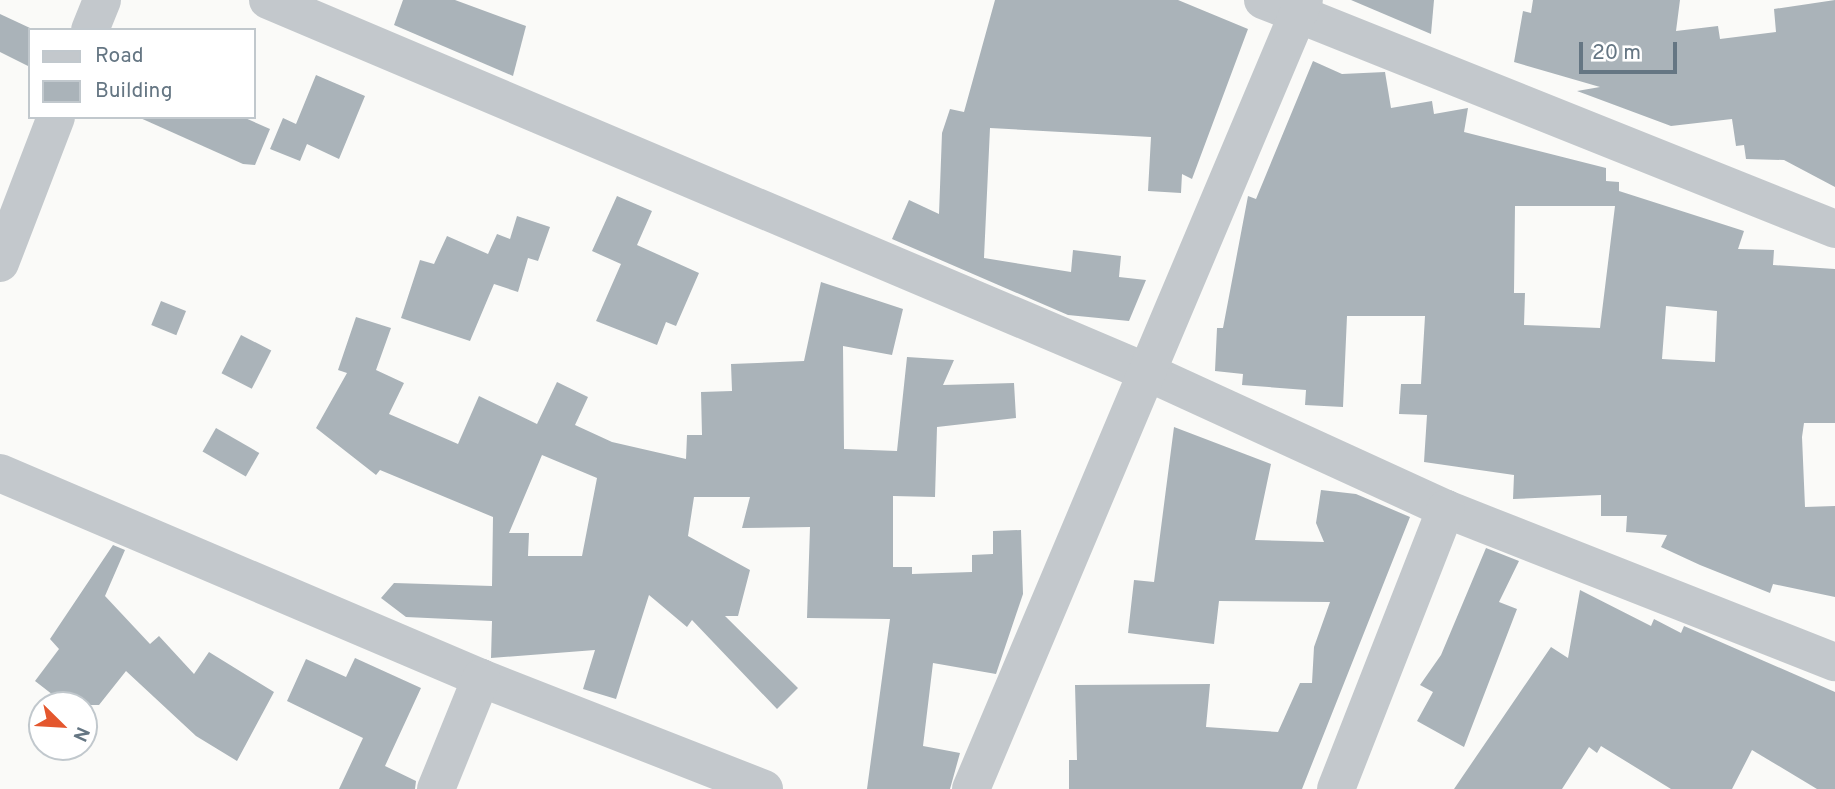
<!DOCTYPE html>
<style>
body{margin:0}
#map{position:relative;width:1835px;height:789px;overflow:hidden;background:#fafaf8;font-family:Overpass,sans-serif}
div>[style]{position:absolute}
.building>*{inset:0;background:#aab3b9;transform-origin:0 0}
.minor>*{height:38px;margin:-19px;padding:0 19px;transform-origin:19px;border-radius:19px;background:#c3c8cc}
span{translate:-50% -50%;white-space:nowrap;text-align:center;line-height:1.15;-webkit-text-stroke:7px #fff;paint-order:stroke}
.legend{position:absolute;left:28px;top:28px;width:228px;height:91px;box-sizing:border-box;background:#fff;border:2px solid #c1c8cd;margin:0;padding:9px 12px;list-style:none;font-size:21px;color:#657683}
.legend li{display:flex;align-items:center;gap:14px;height:35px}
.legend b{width:35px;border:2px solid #c1c8cd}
.north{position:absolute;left:28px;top:691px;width:70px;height:70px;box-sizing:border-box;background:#fff;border:2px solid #c1c8cd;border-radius:50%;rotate:114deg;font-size:19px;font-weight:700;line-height:28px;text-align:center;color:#657683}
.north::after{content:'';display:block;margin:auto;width:24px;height:32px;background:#e4572e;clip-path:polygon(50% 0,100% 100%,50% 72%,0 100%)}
.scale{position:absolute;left:1579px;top:42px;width:98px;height:32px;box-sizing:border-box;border:4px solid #657683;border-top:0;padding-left:9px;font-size:21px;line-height:24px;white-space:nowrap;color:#657683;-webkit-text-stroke:5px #fff;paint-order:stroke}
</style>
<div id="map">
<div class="building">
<div style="clip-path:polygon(403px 0,455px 0,526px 26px,513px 76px,394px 25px)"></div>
<div style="clip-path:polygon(995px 0,1178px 0,1248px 29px,1192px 179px,1182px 174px,1181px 193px,1148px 191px,1151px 137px,990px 128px,984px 258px,1071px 272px,1073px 250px,1121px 256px,1119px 277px,1146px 280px,1129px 321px,1068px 315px,892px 239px,909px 200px,939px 214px,942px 133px,950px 109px,964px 112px)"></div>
<div style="clip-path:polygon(1351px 0,1434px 0,1431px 34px)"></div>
<div style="clip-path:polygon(1533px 0,1680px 0,1676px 31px,1718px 26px,1720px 39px,1776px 32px,1774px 9px,1835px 0,1835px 187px,1784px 160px,1746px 159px,1744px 145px,1736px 146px,1732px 119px,1671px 126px,1577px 91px,1600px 87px,1514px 62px,1523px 11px,1531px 13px)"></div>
<div style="clip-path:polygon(0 14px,30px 28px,30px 67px,0 52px)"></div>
<div style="clip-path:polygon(evenodd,1313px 61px,1342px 74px,1385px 72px,1391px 108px,1432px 101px,1434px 114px,1468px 108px,1464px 132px,1606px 168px,1606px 181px,1619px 182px,1619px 191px,1744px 231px,1738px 249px,1774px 250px,1773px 265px,1835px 269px,1835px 423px,1804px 423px,1802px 437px,1805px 507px,1835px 506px,1835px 597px,1773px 584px,1770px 593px,1700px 565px,1661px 547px,1667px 535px,1626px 532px,1627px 516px,1601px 516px,1601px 495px,1513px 499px,1514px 475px,1424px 462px,1427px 415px,1399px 414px,1401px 384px,1421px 384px,1425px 316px,1347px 316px,1343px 407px,1305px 405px,1306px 390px,1242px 385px,1243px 374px,1215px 371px,1217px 328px,1223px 328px,1248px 196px,1256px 199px,1313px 61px,1515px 206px,1615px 206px,1600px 328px,1524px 325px,1525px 293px,1514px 293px,1515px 206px,1313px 61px,1666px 306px,1717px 311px,1715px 362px,1662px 359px,1666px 306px)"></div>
<div style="clip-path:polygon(316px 75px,365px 96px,339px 159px,307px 144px,300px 161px,270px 149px,283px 118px,296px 124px)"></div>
<div style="clip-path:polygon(138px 117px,243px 117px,270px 129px,255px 165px,243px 164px)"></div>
<div style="clip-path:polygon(617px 196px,652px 211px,637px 245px,699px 273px,676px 326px,666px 322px,657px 345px,596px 321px,621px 264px,592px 251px)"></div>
<div style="clip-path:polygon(517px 216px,550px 227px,538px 261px,528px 258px,518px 292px,494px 284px,470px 341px,401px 318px,420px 260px,434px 264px,447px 236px,488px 254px,497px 234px,510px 239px)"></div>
<div style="clip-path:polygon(evenodd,821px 282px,903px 309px,892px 355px,843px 346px,844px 449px,897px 451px,907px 357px,954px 360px,943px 385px,1014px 383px,1016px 418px,937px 427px,935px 497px,893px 496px,893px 567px,912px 567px,912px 574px,972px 572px,972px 555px,993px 554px,993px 531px,1021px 530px,1023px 594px,996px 674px,933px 663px,923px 746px,960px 753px,950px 789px,867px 789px,890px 619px,807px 618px,810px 527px,742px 528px,750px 497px,694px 497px,688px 536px,750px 570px,738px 616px,725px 616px,798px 688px,777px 709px,692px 620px,687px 627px,649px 595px,616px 699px,583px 689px,595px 650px,491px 658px,492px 621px,406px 617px,381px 598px,394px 583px,492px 586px,493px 517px,380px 470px,376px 475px,316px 428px,347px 373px,338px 370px,356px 317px,391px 328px,376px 370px,404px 383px,389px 414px,458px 444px,479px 396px,537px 424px,557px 382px,588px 397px,575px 425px,612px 442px,686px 459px,687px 435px,702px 435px,701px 392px,732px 391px,731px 364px,804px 361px,821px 282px,542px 455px,597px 478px,582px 556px,528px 556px,529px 533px,509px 533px,542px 455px)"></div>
<div style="left:161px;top:301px;width:27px;height:26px;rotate:22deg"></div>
<div style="left:241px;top:335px;width:34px;height:43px;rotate:27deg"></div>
<div style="clip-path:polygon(1174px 427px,1271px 464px,1255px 540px,1324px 542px,1316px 523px,1321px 490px,1356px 494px,1410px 517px,1302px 789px,1069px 789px,1069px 760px,1077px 760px,1075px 685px,1210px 684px,1206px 727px,1278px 732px,1300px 683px,1312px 683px,1314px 647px,1330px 602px,1219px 601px,1214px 644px,1128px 633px,1134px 580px,1154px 582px)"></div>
<div style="left:216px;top:428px;width:50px;height:27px;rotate:30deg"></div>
<div style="clip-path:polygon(113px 545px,125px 550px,105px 596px,150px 644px,159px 636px,194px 674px,209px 652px,274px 692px,237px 761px,196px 736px,126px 671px,99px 705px,66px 705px,35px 681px,59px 649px,50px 639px)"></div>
<div style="clip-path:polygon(1486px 548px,1519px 561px,1499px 602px,1517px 609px,1464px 747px,1417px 721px,1433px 692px,1420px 685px,1441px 655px)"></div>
<div style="clip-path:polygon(1580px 590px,1651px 626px,1654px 619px,1681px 633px,1684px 626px,1835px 692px,1835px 789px,1817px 789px,1752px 750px,1732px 789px,1671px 789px,1601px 746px,1597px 753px,1589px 747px,1562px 789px,1454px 789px,1551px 647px,1568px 658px)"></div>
<div style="clip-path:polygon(355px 658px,421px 688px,385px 766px,416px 781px,415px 789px,339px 789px,363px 738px,287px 701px,306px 659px,346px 677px)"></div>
</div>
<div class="minor">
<div style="left:268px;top:0;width:957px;rotate:22.95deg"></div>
<div style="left:1149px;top:373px;width:327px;rotate:24.6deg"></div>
<div style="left:1446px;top:509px;width:418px;rotate:21.5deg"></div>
<div style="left:1263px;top:0;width:616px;rotate:21.82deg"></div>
<div style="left:90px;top:30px;width:32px;rotate:-68deg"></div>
<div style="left:0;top:263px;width:156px;rotate:-69deg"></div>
<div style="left:0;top:473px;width:523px;rotate:23.08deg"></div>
<div style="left:481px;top:678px;width:304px;rotate:21.4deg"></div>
<div style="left:436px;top:789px;width:120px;rotate:-67.9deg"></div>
<div style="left:971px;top:789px;width:856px;rotate:-67.12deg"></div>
<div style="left:1336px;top:789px;width:301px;rotate:-68.6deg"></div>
</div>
<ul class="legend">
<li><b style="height:9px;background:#c3c8cc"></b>Road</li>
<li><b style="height:19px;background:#aab3b9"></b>Building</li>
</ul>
<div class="north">N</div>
<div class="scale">20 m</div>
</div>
